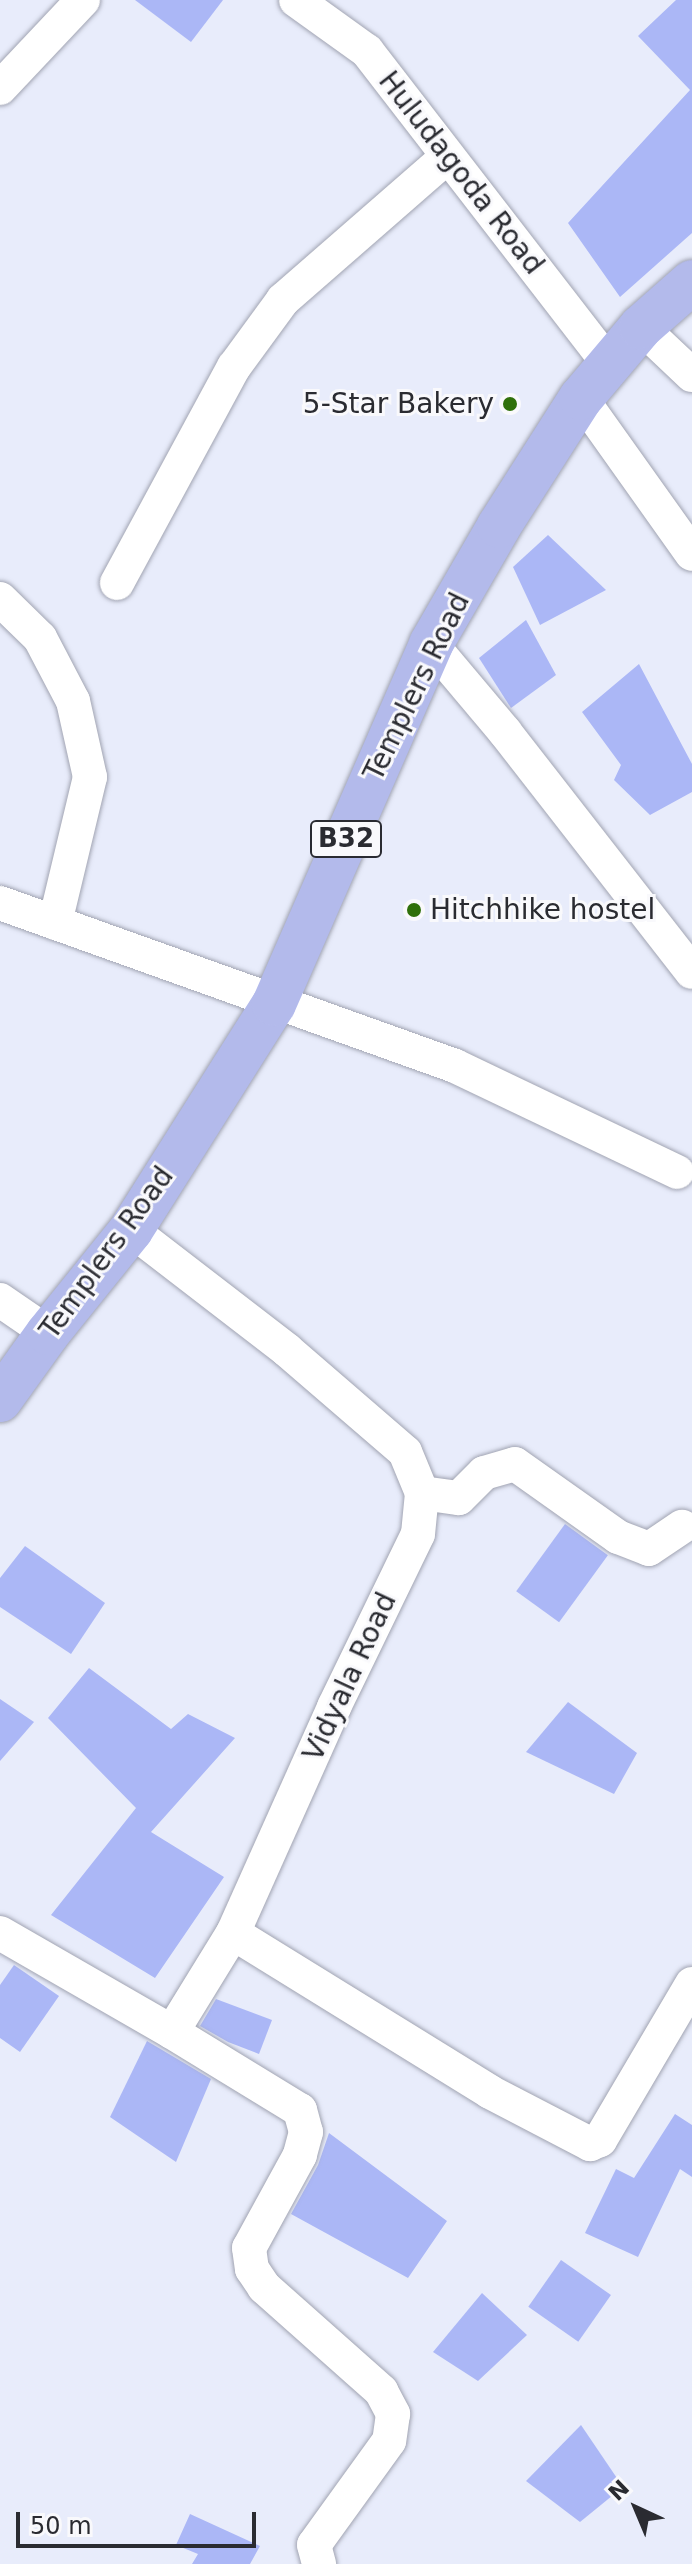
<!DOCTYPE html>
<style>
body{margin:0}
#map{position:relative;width:692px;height:2564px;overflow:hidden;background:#e8ecfb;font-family:"DejaVu Sans",sans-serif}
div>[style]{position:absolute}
.building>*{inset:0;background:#abb7f6;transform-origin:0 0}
.roads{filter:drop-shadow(0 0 2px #a1a4b2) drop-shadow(0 0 2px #a1a4b2)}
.street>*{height:34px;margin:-17px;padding:0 17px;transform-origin:17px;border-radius:17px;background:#fff}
.primary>*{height:44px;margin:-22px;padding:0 22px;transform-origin:22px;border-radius:22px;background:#b3baeb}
.dots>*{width:22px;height:22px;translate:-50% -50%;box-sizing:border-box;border:4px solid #f9f9fc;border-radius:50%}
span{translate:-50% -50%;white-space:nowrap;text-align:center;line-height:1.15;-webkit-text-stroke:6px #f9f9fc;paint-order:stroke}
.shield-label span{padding:2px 6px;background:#f9f9fc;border:2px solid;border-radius:6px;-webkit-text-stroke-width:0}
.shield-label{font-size:26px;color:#2a2b31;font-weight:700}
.street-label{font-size:28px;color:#2a2b31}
.poi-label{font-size:28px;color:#2a2b31}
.right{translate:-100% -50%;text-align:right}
.left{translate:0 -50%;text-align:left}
.north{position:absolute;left:596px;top:2468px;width:80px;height:80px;-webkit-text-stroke:6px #f9f9fc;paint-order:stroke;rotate:316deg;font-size:22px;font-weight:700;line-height:32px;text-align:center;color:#2a2b31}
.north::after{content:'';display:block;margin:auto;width:28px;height:36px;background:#2a2b31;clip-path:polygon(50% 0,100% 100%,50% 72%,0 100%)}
.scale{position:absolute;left:16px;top:2512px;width:240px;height:36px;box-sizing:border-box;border:4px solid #2a2b31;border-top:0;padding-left:10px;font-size:24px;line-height:28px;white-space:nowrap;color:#2a2b31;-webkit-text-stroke:6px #f9f9fc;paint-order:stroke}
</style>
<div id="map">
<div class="building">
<div style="clip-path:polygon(135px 0,223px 0,191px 42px)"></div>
<div style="clip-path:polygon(676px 0,692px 0,692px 233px,620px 297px,568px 223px,690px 90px,638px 36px)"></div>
<div style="clip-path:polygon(548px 535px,606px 590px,540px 625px,513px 567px)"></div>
<div style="clip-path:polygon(526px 620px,556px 675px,511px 708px,479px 658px)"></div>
<div style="clip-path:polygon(639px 664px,692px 764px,692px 792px,650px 815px,614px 780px,621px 765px,582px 712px)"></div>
<div style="left:565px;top:1524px;width:53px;height:83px;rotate:36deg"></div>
<div style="clip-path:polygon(25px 1546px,105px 1603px,71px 1654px,0 1607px,0 1578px)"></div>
<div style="clip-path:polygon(89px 1668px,171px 1729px,188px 1714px,235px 1738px,151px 1832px,224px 1877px,155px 1978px,51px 1915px,136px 1808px,48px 1718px)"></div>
<div style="clip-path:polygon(0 1699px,34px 1722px,0 1761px)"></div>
<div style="clip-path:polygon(568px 1702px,637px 1753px,614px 1794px,526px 1752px)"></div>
<div style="clip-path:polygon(14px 1965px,59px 1996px,20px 2052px,0 2038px,0 1985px)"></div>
<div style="clip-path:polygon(216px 1999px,272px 2020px,259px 2054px,228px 2042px,200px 2026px)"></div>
<div style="clip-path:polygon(147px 2041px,211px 2079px,176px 2162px,110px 2117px)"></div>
<div style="clip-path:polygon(675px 2114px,692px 2125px,692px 2177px,680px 2169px,638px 2257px,585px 2233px,616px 2169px,634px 2178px)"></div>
<div style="clip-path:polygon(329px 2133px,447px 2221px,408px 2278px,291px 2214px,318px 2165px)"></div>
<div style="left:561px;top:2260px;width:61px;height:57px;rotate:35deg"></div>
<div style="clip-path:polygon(482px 2293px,527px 2335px,478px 2381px,433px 2352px)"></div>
<div style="clip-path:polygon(581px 2425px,623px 2487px,580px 2522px,526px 2481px)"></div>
<div style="clip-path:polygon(190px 2514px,260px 2546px,250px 2564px,192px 2564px,198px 2554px,176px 2545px)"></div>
</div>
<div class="roads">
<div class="street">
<div style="left:296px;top:0;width:87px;rotate:35.7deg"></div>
<div style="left:367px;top:51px;width:397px;rotate:52.3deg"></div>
<div style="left:0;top:88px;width:121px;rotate:-46.7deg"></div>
<div style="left:641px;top:327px;width:70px;rotate:43.3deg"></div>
<div style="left:581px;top:398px;width:191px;rotate:54.6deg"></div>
<div style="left:117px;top:583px;width:246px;rotate:-61.6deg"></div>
<div style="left:234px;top:367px;width:83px;rotate:-53.8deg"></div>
<div style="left:283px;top:300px;width:218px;rotate:-41.1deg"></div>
<div style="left:0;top:599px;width:56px;rotate:44.3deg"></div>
<div style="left:40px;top:638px;width:71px;rotate:62.4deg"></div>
<div style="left:73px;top:701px;width:78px;rotate:77.4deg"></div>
<div style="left:90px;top:777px;width:150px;rotate:103.5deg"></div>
<div style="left:431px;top:644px;width:115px;rotate:49.9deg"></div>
<div style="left:505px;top:732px;width:304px;rotate:52.1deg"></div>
<div style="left:0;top:903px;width:483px;rotate:19.7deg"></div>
<div style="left:455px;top:1066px;width:246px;rotate:25.5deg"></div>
<div style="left:0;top:1300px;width:58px;rotate:34.5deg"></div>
<div style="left:422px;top:1493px;width:37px;rotate:8deg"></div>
<div style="left:459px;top:1498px;width:35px;rotate:-45deg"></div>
<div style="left:484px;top:1473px;width:32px;rotate:-16deg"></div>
<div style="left:515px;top:1464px;width:126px;rotate:35.3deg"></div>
<div style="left:618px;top:1537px;width:33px;rotate:21deg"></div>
<div style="left:649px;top:1549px;width:40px;rotate:-34deg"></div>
<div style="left:0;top:1933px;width:198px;rotate:29.9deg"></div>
<div style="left:172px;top:2032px;width:116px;rotate:-58.4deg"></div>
<div style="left:233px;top:1933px;width:248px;rotate:-65.9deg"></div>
<div style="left:334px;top:1707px;width:192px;rotate:-64.1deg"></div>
<div style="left:418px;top:1534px;width:41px;rotate:-84.4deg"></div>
<div style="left:422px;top:1493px;width:44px;rotate:-112.5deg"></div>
<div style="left:405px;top:1452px;width:156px;rotate:-139.2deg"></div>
<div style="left:287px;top:1350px;width:197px;rotate:-142.4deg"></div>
<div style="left:233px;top:1933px;width:302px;rotate:31.7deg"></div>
<div style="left:490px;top:2092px;width:113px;rotate:27.5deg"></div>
<div style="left:590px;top:2144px;width:11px;rotate:-22deg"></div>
<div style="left:600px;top:2140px;width:181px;rotate:-59.5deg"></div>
<div style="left:172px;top:2032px;width:150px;rotate:31.4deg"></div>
<div style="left:300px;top:2110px;width:23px;rotate:75deg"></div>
<div style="left:306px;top:2132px;width:24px;rotate:105deg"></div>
<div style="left:300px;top:2155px;width:106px;rotate:118.7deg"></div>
<div style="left:249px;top:2248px;width:21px;rotate:82deg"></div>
<div style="left:252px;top:2269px;width:22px;rotate:56deg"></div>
<div style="left:264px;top:2287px;width:157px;rotate:41.6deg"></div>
<div style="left:381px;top:2391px;width:26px;rotate:62deg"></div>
<div style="left:393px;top:2414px;width:27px;rotate:98deg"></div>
<div style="left:389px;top:2441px;width:128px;rotate:125.8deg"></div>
<div style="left:314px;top:2545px;width:20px;rotate:75deg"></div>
</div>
<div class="primary">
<div style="left:0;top:1400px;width:82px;rotate:-54.4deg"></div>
<div style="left:48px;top:1333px;width:132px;rotate:-51.1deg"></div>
<div style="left:131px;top:1230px;width:267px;rotate:-57.7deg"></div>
<div style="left:274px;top:1004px;width:393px;rotate:-66.4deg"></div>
<div style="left:431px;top:644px;width:136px;rotate:-60deg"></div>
<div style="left:499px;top:526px;width:152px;rotate:-57.4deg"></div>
<div style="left:581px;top:398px;width:93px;rotate:-49.8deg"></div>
<div style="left:641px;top:327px;width:68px;rotate:-41.4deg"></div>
</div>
</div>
<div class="dots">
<div style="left:510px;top:404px;background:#2f700a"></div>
<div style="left:414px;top:910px;background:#2f700a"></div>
</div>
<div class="shield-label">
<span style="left:346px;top:839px">B32</span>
</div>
<div class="street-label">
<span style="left:461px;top:173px;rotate:52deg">Huludagoda Road</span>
<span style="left:417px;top:687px;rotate:-64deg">Templers Road</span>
<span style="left:107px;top:1253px;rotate:-54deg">Templers Road</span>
<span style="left:350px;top:1677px;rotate:-65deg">Vidyala Road</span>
</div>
<div class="poi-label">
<span class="right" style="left:494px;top:404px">5-Star Bakery</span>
<span class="left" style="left:430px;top:910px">Hitchhike hostel</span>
</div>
<div class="north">N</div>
<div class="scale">50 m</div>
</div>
